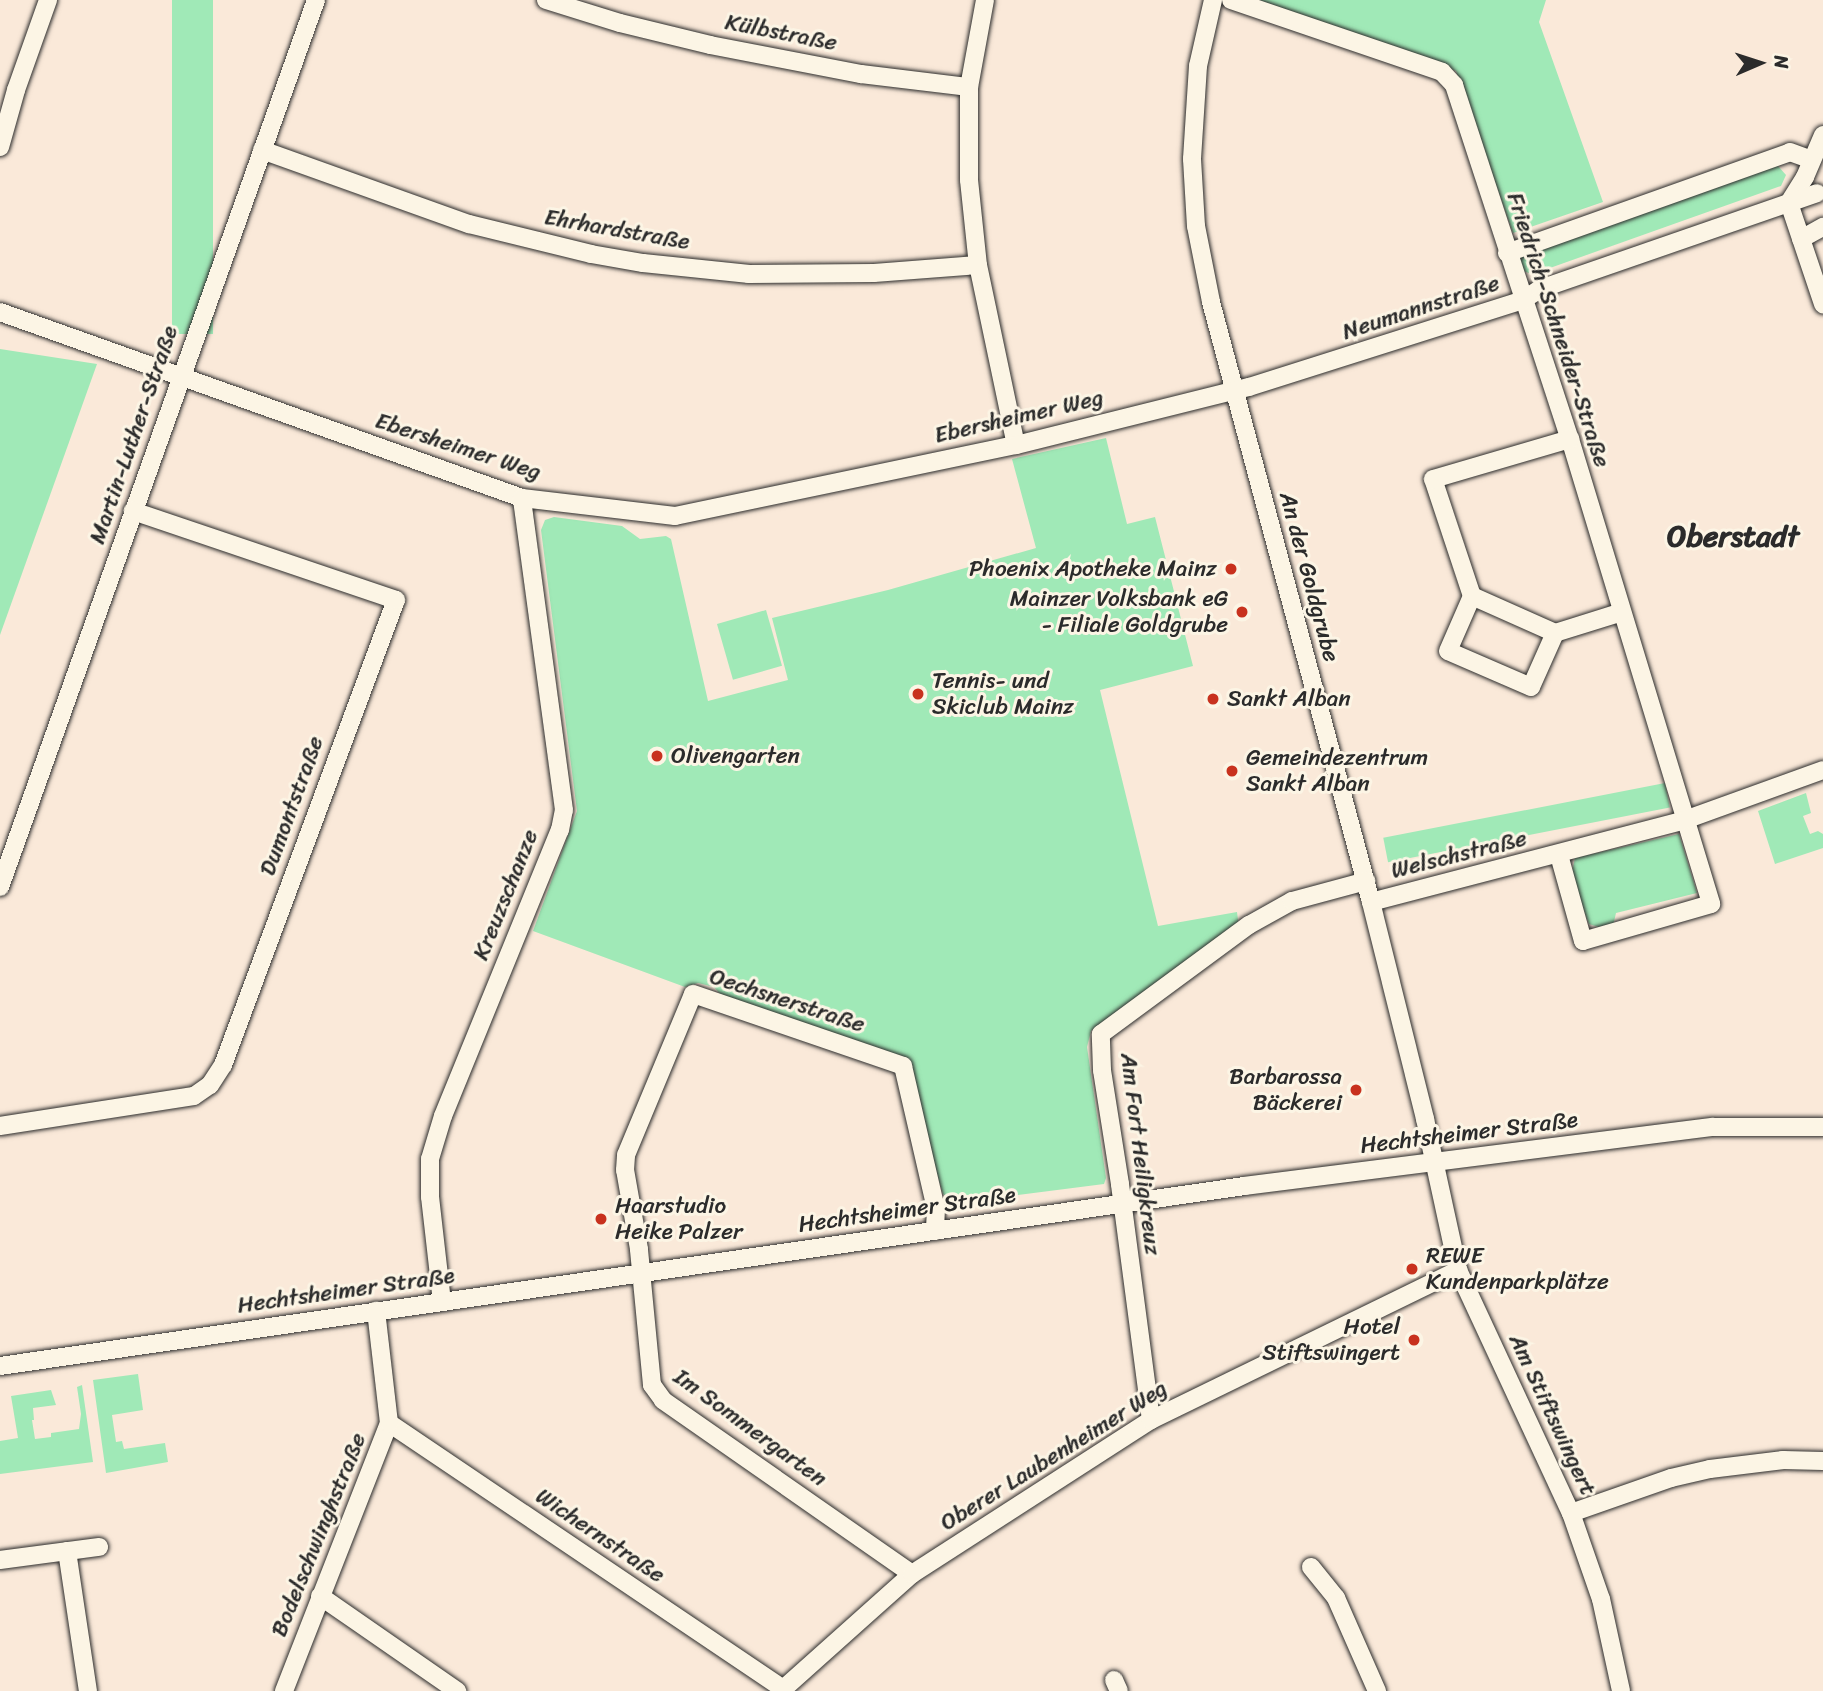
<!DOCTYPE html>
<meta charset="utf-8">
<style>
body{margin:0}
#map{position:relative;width:1823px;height:1691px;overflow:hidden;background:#fae9d9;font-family:Sriracha,sans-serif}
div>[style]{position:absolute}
.green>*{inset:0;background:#a0e9b7;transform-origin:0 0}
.roads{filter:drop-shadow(0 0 2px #2b2b2b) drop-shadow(0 0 2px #2b2b2b)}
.minor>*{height:18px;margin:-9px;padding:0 9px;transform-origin:9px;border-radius:9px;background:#fcf5e5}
.dots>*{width:19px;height:19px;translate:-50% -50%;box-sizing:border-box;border:4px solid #fcf5e5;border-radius:50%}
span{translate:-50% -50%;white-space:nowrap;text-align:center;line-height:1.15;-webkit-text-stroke:6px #fcf5e5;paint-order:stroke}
.street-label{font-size:23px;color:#2b2b2b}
.poi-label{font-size:23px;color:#2b2b2b}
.right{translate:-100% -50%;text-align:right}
.left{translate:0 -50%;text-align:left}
.district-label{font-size:30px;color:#2b2b2b;font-weight:700}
.north{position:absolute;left:1725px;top:28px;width:70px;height:70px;-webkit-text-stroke:5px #fcf5e5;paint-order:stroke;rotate:87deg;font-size:19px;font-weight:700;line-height:28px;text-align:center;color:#2b2b2b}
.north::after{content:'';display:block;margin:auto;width:24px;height:32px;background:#2b2b2b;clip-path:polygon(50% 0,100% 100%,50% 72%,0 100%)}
</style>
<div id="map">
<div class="green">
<div style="left:172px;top:0;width:41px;height:334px"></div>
<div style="clip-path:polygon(1259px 0,1546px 0,1539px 22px,1603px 202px,1513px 233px,1456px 71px)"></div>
<div style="clip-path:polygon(1777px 165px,1786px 175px,1781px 186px,1533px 274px,1522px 271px,1520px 257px)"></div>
<div style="clip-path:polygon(0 349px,97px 364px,0 635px)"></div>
<div style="clip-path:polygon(1106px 438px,1127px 524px,1155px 517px,1193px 666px,1100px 690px,1158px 926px,1237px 912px,1239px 928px,1091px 1031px,1087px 1047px,1106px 1178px,1104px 1184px,954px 1203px,943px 1194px,903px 1060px,720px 994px,714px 987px,698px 983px,685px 987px,533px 931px,577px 811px,541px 530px,545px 520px,554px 517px,622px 526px,640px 539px,666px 536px,671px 539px,708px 701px,788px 680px,772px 618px,888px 590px,1036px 548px,1012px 459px)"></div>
<div style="left:766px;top:610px;width:58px;height:51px;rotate:74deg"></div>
<div style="left:1665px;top:783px;width:25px;height:287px;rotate:79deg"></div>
<div style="clip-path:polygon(1806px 793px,1811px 813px,1803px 816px,1810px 834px,1818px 831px,1823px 834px,1823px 848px,1775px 864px,1758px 811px)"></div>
<div style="clip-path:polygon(1679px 834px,1697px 893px,1616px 913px,1613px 926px,1602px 928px,1589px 924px,1571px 877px,1575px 858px)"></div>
<div style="clip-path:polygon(138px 1374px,143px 1410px,112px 1415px,116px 1442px,122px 1441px,124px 1449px,165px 1443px,168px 1462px,106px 1473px,93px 1380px)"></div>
<div style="clip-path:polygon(82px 1385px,93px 1462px,0 1474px,0 1441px,18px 1438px,11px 1396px,51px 1390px,56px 1405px,33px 1408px,34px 1420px,32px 1420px,35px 1439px,51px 1437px,51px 1433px,79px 1429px,81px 1414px,77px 1387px)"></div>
</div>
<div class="roads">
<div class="minor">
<div style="left:546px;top:0;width:77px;rotate:17.3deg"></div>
<div style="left:620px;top:23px;width:93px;rotate:13.7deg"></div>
<div style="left:710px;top:45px;width:154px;rotate:10.9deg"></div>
<div style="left:861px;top:74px;width:109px;rotate:6.9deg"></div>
<div style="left:985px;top:0;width:88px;rotate:100.4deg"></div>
<div style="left:969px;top:87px;width:93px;rotate:90deg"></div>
<div style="left:969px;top:180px;width:85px;rotate:84deg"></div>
<div style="left:978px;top:265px;width:184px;rotate:78.1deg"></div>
<div style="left:1213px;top:0;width:68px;rotate:102.8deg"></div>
<div style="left:1198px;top:66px;width:93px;rotate:93.7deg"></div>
<div style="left:1192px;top:159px;width:67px;rotate:86.6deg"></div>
<div style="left:1196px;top:226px;width:77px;rotate:78.8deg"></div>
<div style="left:1211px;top:302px;width:621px;rotate:75.07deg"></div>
<div style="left:1371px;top:902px;width:224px;rotate:76deg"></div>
<div style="left:1425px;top:1119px;width:155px;rotate:77.7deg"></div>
<div style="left:1458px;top:1270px;width:268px;rotate:65.1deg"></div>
<div style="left:1571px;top:1513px;width:91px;rotate:70.8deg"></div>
<div style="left:1601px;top:1599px;width:94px;rotate:77.7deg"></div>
<div style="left:1231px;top:0;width:223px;rotate:18.8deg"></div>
<div style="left:1442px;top:72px;width:18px;rotate:47deg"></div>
<div style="left:1454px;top:85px;width:373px;rotate:71.9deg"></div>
<div style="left:1570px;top:439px;width:486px;rotate:73.1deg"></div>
<div style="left:1711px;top:904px;width:133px;rotate:163.9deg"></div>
<div style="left:1583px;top:941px;width:89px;rotate:-105.6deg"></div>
<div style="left:1823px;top:135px;width:46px;rotate:113.2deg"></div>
<div style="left:1805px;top:177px;width:31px;rotate:122deg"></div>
<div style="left:1789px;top:203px;width:107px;rotate:71.4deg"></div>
<div style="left:0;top:147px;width:59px;rotate:-74.3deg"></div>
<div style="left:16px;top:90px;width:96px;rotate:-70.4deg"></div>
<div style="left:262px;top:150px;width:220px;rotate:19.7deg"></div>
<div style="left:469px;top:224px;width:126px;rotate:13.8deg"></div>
<div style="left:591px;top:254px;width:53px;rotate:9.8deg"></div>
<div style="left:643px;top:263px;width:107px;rotate:5.9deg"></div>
<div style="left:749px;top:274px;width:125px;rotate:-0.5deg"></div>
<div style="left:874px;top:273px;width:104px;rotate:-4.4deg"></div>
<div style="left:1801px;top:239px;width:25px;rotate:-29deg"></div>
<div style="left:1507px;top:253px;width:300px;rotate:-19.6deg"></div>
<div style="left:1790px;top:152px;width:23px;rotate:20deg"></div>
<div style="left:0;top:312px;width:554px;rotate:19.61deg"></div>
<div style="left:522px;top:498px;width:154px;rotate:6.7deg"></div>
<div style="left:675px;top:516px;width:348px;rotate:-11.8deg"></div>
<div style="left:1016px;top:445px;width:240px;rotate:-14deg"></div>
<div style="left:1249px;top:387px;width:287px;rotate:-17.6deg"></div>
<div style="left:1523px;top:300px;width:20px;rotate:-33deg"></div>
<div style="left:1540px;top:289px;width:293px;rotate:-19.1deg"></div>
<div style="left:1472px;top:596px;width:123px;rotate:-108.4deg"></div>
<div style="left:1433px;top:479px;width:143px;rotate:-16.3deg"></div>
<div style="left:1555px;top:633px;width:59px;rotate:114deg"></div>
<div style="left:1531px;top:687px;width:90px;rotate:-156.6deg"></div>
<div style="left:1448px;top:651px;width:60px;rotate:-66.4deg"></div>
<div style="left:1472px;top:596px;width:91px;rotate:24deg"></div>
<div style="left:1555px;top:633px;width:70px;rotate:-17.4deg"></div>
<div style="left:0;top:887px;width:942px;rotate:-70.39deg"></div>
<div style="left:1371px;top:902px;width:325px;rotate:-14.6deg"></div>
<div style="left:1685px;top:820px;width:147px;rotate:-19.9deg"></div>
<div style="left:0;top:1126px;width:196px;rotate:-8.8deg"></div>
<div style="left:194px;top:1096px;width:19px;rotate:-35deg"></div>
<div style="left:210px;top:1085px;width:24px;rotate:-57deg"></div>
<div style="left:223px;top:1065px;width:496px;rotate:-69.6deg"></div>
<div style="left:396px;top:600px;width:278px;rotate:-161.3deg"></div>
<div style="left:442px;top:1302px;width:106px;rotate:-96.5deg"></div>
<div style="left:430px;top:1197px;width:38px;rotate:-90deg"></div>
<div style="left:430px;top:1159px;width:45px;rotate:-73.2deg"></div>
<div style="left:443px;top:1116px;width:309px;rotate:-67.8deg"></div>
<div style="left:560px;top:830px;width:20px;rotate:-79deg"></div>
<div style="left:564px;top:810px;width:315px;rotate:-97.7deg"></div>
<div style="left:0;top:1366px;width:1257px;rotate:-8.23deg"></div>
<div style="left:1244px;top:1186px;width:473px;rotate:-7.2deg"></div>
<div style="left:1713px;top:1127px;width:110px"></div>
<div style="left:1151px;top:1420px;width:238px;rotate:-97.5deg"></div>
<div style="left:1120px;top:1184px;width:115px;rotate:-99deg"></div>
<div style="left:1102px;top:1070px;width:36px;rotate:-92deg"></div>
<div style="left:1101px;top:1034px;width:184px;rotate:-36.4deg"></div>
<div style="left:1249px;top:925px;width:49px;rotate:-29.2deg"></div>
<div style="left:1292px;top:901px;width:77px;rotate:-15.1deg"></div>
<div style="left:389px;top:1423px;width:475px;rotate:34deg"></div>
<div style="left:1571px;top:1513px;width:106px;rotate:-19.3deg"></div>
<div style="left:1671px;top:1478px;width:40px;rotate:-13deg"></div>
<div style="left:1710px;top:1469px;width:74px;rotate:-7deg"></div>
<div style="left:1783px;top:1460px;width:40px;rotate:1.4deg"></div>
<div style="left:67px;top:1551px;width:142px;rotate:81.5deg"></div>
<div style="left:0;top:1560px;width:100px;rotate:-7.5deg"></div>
<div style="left:1311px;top:1567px;width:40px;rotate:51deg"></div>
<div style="left:1336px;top:1598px;width:102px;rotate:66.2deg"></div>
<div style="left:912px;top:1574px;width:304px;rotate:-145.1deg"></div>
<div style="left:663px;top:1400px;width:19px;rotate:-126deg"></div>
<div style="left:652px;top:1385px;width:137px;rotate:-95.5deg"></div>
<div style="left:639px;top:1249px;width:80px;rotate:-100deg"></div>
<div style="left:625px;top:1170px;width:15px;rotate:-86deg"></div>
<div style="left:626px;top:1155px;width:174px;rotate:-67.4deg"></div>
<div style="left:693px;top:994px;width:222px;rotate:18.9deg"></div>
<div style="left:903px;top:1066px;width:147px;rotate:77deg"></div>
<div style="left:936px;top:1209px;width:22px;rotate:93deg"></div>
<div style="left:320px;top:1596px;width:167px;rotate:34.7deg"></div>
<div style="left:1114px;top:1680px;width:12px;rotate:66deg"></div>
<div style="left:284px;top:1691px;width:288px;rotate:-68.6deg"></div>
<div style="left:389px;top:1423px;width:113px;rotate:-96.6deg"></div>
<div style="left:781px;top:1691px;width:176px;rotate:-41.8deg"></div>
<div style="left:912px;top:1574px;width:284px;rotate:-32.8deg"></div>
<div style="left:1151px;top:1420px;width:342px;rotate:-26deg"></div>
</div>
</div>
<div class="dots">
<div style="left:1231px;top:569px;background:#c8321e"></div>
<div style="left:1242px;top:612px;background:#c8321e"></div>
<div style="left:918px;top:694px;background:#c8321e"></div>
<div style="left:1213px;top:699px;background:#c8321e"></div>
<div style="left:657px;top:756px;background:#c8321e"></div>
<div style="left:1232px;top:771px;background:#c8321e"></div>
<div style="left:1356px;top:1090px;background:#c8321e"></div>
<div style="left:601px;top:1219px;background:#c8321e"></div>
<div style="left:1412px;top:1269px;background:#c8321e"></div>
<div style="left:1414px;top:1340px;background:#c8321e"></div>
</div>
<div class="street-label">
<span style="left:781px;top:33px;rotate:11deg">Külbstraße</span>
<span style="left:617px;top:230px;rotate:10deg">Ehrhardstraße</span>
<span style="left:1421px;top:308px;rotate:-18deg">Neumannstraße</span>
<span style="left:1558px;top:330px;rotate:72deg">Friedrich-Schneider-Straße</span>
<span style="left:1019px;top:417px;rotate:-13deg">Ebersheimer Weg</span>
<span style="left:134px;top:435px;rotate:-71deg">Martin-Luther-Straße</span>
<span style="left:458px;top:447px;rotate:18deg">Ebersheimer Weg</span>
<span style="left:1309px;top:577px;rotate:75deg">An der Goldgrube</span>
<span style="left:292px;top:806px;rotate:-70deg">Dumontstraße</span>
<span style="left:1459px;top:855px;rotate:-14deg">Welschstraße</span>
<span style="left:506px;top:895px;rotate:-68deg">Kreuzschanze</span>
<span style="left:787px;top:1001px;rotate:18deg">Oechsnerstraße</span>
<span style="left:1469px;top:1133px;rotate:-7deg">Hechtsheimer Straße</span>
<span style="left:1140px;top:1154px;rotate:83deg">Am Fort Heiligkreuz</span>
<span style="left:907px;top:1210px;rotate:-8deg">Hechtsheimer Straße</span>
<span style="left:346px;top:1291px;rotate:-8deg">Hechtsheimer Straße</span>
<span style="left:1552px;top:1415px;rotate:65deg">Am Stiftswingert</span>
<span style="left:750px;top:1428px;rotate:36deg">Im Sommergarten</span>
<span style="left:1054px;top:1456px;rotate:-32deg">Oberer Laubenheimer Weg</span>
<span style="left:319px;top:1535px;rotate:-68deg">Bodelschwinghstraße</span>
<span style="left:600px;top:1536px;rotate:34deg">Wichernstraße</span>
</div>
<div class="poi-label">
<span class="right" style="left:1217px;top:569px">Phoenix Apotheke Mainz</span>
<span class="right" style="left:1228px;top:612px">Mainzer Volksbank eG<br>- Filiale Goldgrube</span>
<span class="left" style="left:932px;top:694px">Tennis- und<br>Skiclub Mainz</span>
<span class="left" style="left:1227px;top:699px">Sankt Alban</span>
<span class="left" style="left:671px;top:756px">Olivengarten</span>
<span class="left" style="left:1246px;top:771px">Gemeindezentrum<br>Sankt Alban</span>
<span class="right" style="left:1342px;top:1090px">Barbarossa<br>Bäckerei</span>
<span class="left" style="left:615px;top:1219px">Haarstudio<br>Heike Palzer</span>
<span class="left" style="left:1426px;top:1269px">REWE<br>Kundenparkplätze</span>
<span class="right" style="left:1400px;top:1340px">Hotel<br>Stiftswingert</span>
</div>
<div class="district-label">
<span style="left:1733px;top:536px">Oberstadt</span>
</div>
<div class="north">N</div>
</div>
